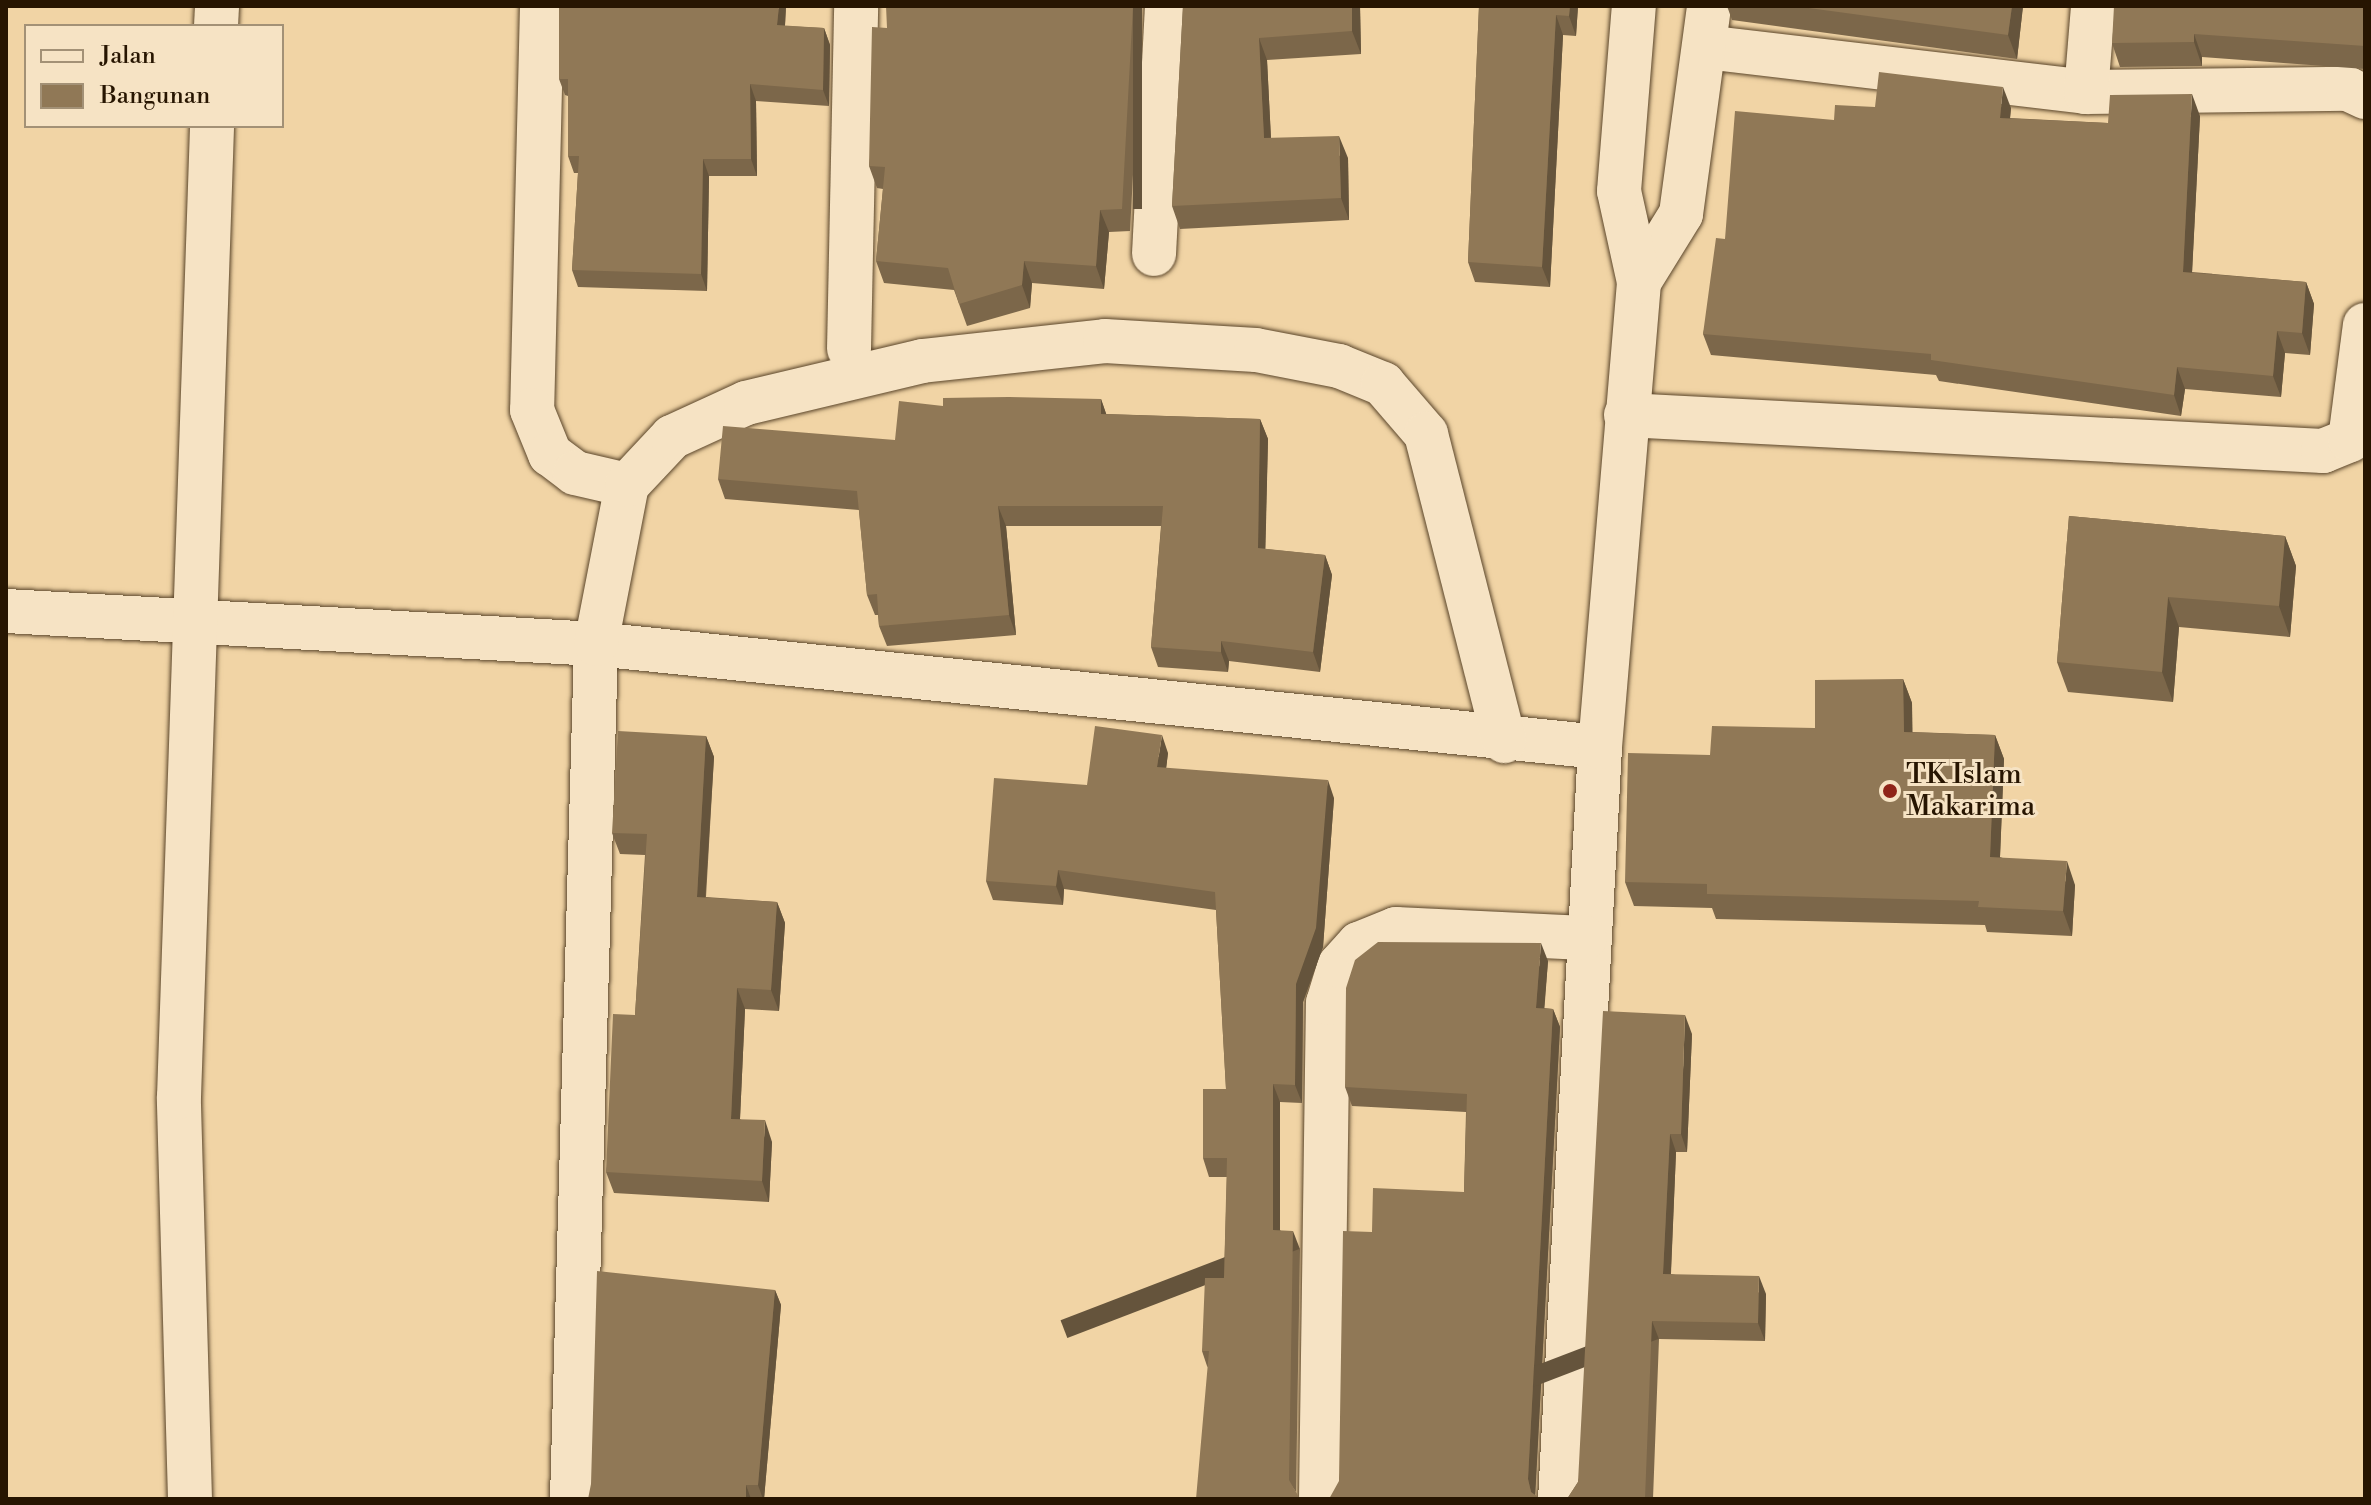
<!DOCTYPE html>
<style>
body{margin:0}
#map{position:relative;width:2371px;height:1505px;overflow:hidden;background:#f1d4a5;font-family:"Libre Bodoni",serif}
div>[style]{position:absolute}
.roads{filter:drop-shadow(0 0 2px #5a452a) drop-shadow(0 0 2px #5a452a)}
.minor>*{height:44px;margin:-22px;padding:0 22px;transform-origin:22px;border-radius:22px;background:#f6e3c4}
.wall>*{inset:0;background:#7c674a}
.shaded-wall>*{inset:0;background:#65543c;transform-origin:0 0}
.building>*{inset:0;background:#907856}
.dots>*{width:22px;height:22px;translate:-50% -50%;box-sizing:border-box;border:4px solid #f6e3c4;border-radius:50%}
span{translate:-50% -50%;white-space:nowrap;text-align:center;line-height:1.15;-webkit-text-stroke:6px #f6e3c4;paint-order:stroke}
.poi-label{font-size:28px;color:#271501}
.left{translate:0 -50%;text-align:left}
.frame{position:absolute;inset:0;border:8px solid #271501;pointer-events:none}
.legend{position:absolute;left:24px;top:24px;width:260px;height:104px;box-sizing:border-box;background:#f6e3c4;border:2px solid #a39176;margin:0;padding:10px 14px;list-style:none;font-size:24px;color:#271501}
.legend li{display:flex;align-items:center;gap:16px;height:40px}
.legend b{width:40px;border:2px solid #a39176}
</style>
<div id="map">
<div class="roads">
<div class="minor">
<div style="left:542px;top:6px;width:404px;rotate:91.4deg"></div>
<div style="left:532px;top:410px;width:48px;rotate:67.8deg"></div>
<div style="left:550px;top:454px;width:31px;rotate:37deg"></div>
<div style="left:575px;top:473px;width:53px;rotate:13deg"></div>
<div style="left:216px;top:26px;width:20px;rotate:-87deg"></div>
<div style="left:1705px;top:47px;width:384px;rotate:6.7deg"></div>
<div style="left:2086px;top:92px;width:262px;rotate:-0.7deg"></div>
<div style="left:2348px;top:89px;width:19px;rotate:25deg"></div>
<div style="left:2086px;top:92px;width:86px;rotate:-85.3deg"></div>
<div style="left:1154px;top:254px;width:248px;rotate:-87deg"></div>
<div style="left:1639px;top:282px;width:80px;rotate:-58.3deg"></div>
<div style="left:1681px;top:214px;width:210px;rotate:-82.3deg"></div>
<div style="left:849px;top:349px;width:343px;rotate:-88.8deg"></div>
<div style="left:1626px;top:415px;width:698px;rotate:2.96deg"></div>
<div style="left:2323px;top:451px;width:29px;rotate:-22deg"></div>
<div style="left:2350px;top:440px;width:116px;rotate:-82.6deg"></div>
<div style="left:6px;top:611px;width:591px;rotate:3.2deg"></div>
<div style="left:596px;top:644px;width:1009px;rotate:5.86deg"></div>
<div style="left:1600px;top:747px;width:753px;rotate:93.04deg"></div>
<div style="left:1600px;top:747px;width:467px;rotate:-85.2deg"></div>
<div style="left:1639px;top:282px;width:93px;rotate:-102.4deg"></div>
<div style="left:1619px;top:191px;width:186px;rotate:-85.4deg"></div>
<div style="left:190px;top:1499px;width:402px;rotate:-91.6deg"></div>
<div style="left:179px;top:1097px;width:972px;rotate:-88.05deg"></div>
<div style="left:572px;top:1499px;width:855px;rotate:-88.39deg"></div>
<div style="left:596px;top:644px;width:162px;rotate:-79deg"></div>
<div style="left:627px;top:485px;width:66px;rotate:-46.8deg"></div>
<div style="left:672px;top:437px;width:81px;rotate:-24.7deg"></div>
<div style="left:746px;top:403px;width:181px;rotate:-13.4deg"></div>
<div style="left:922px;top:361px;width:184px;rotate:-6.2deg"></div>
<div style="left:1105px;top:341px;width:151px;rotate:3.4deg"></div>
<div style="left:1256px;top:350px;width:85px;rotate:10.9deg"></div>
<div style="left:1339px;top:366px;width:48px;rotate:22.2deg"></div>
<div style="left:1383px;top:384px;width:66px;rotate:49.3deg"></div>
<div style="left:1426px;top:434px;width:317px;rotate:75.7deg"></div>
<div style="left:1321px;top:1499px;width:496px;rotate:-89.2deg"></div>
<div style="left:1328px;top:1003px;width:39px;rotate:-73deg"></div>
<div style="left:1339px;top:966px;width:30px;rotate:-48deg"></div>
<div style="left:1359px;top:944px;width:40px;rotate:-22deg"></div>
<div style="left:1396px;top:929px;width:189px;rotate:2.7deg"></div>
</div>
</div>
<div class="wall">
<div style="clip-path:polygon(786px 6px,785px 26px,824px 28px,830px 45px,829px 106px,756px 101px,757px 176px,709px 176px,707px 291px,578px 287px,572px 270px,578px 173px,574px 173px,568px 156px,568px 96px,565px 95px,559px 79px)"></div>
<div style="clip-path:polygon(1142px 6px,1130px 231px,1109px 232px,1104px 289px,1032px 283px,1030px 308px,967px 326px,954px 290px,884px 283px,876px 261px,883px 189px,877px 188px,869px 166px,887px 28px)"></div>
<div style="clip-path:polygon(1183px 6px,1360px 6px,1361px 54px,1267px 60px,1271px 138px,1348px 158px,1349px 220px,1180px 229px,1172px 206px)"></div>
<div style="clip-path:polygon(1479px 6px,1578px 6px,1576px 36px,1563px 35px,1550px 287px,1475px 282px,1468px 262px)"></div>
<div style="clip-path:polygon(1727px 6px,2023px 6px,2017px 59px,1732px 20px)"></div>
<div style="clip-path:polygon(2365px 6px,2365px 69px,2202px 57px,2202px 66px,2120px 67px,2112px 43px)"></div>
<div style="clip-path:polygon(1875px 107px,2011px 108px,2010px 118px,2108px 123px,2200px 116px,2192px 272px,2306px 282px,2314px 304px,2310px 355px,2285px 353px,2281px 397px,2185px 389px,2181px 416px,1939px 381px,1936px 375px,1711px 355px,1703px 334px,1725px 239px,1834px 120px)"></div>
<div style="clip-path:polygon(1101px 399px,1106px 414px,1260px 419px,1268px 439px,1265px 549px,1325px 555px,1332px 575px,1320px 672px,1229px 661px,1228px 672px,1158px 667px,1151px 647px,1161px 526px,1006px 526px,1016px 635px,887px 646px,879px 626px,878px 615px,875px 615px,867px 595px,859px 510px,725px 499px,718px 479px,895px 440px,943px 406px)"></div>
<div style="clip-path:polygon(2069px 516px,2285px 536px,2296px 566px,2290px 637px,2179px 627px,2173px 702px,2068px 692px,2057px 662px)"></div>
<div style="clip-path:polygon(1903px 679px,1912px 703px,1912px 732px,1995px 735px,2004px 759px,2000px 857px,2075px 885px,2072px 936px,1987px 932px,1985px 925px,1716px 919px,1712px 908px,1634px 906px,1625px 882px,1815px 728px)"></div>
<div style="clip-path:polygon(706px 736px,714px 757px,706px 897px,777px 902px,785px 923px,779px 1011px,745px 1009px,740px 1119px,772px 1142px,769px 1202px,614px 1193px,606px 1172px,635px 1015px,645px 855px,620px 854px,612px 833px)"></div>
<div style="clip-path:polygon(1168px 753px,1166px 768px,1334px 798px,1323px 947px,1303px 1002px,1302px 1103px,1280px 1102px,1280px 1230px,1300px 1249px,1296px 1492px,1207px 1366px,1202px 1351px,1224px 1278px,1227px 1177px,1209px 1177px,1203px 1158px,1226px 1089px,1216px 910px,1064px 889px,1063px 905px,993px 900px,986px 881px,1087px 785px)"></div>
<div style="clip-path:polygon(1548px 961px,1544px 1008px,1553px 1009px,1560px 1027px,1535px 1495px,1339px 1481px,1372px 1232px,1464px 1192px,1466px 1112px,1352px 1106px,1345px 1087px)"></div>
<div style="clip-path:polygon(1692px 1034px,1687px 1152px,1676px 1152px,1671px 1274px,1766px 1294px,1765px 1341px,1659px 1339px,1653px 1499px,1567px 1499px,1578px 1482px)"></div>
<div style="clip-path:polygon(775px 1290px,781px 1305px,764px 1499px,588px 1499px)"></div>
</div>
<div class="shaded-wall">
<div style="clip-path:polygon(779px 6px,786px 6px,784px 42px,777px 25px)"></div>
<div style="left:1133px;top:6px;width:9px;height:203px"></div>
<div style="clip-path:polygon(1352px 6px,1360px 6px,1361px 54px,1352px 31px)"></div>
<div style="clip-path:polygon(1570px 6px,1578px 6px,1576px 36px,1569px 16px)"></div>
<div style="clip-path:polygon(2012px 6px,2023px 6px,2017px 59px,2008px 35px)"></div>
<div style="clip-path:polygon(1556px 15px,1563px 35px,1550px 287px,1542px 267px)"></div>
<div style="clip-path:polygon(824px 28px,830px 45px,829px 106px,823px 90px)"></div>
<div style="clip-path:polygon(2194px 34px,2202px 57px,2202px 66px,2194px 42px)"></div>
<div style="clip-path:polygon(1259px 38px,1267px 60px,1272px 160px,1264px 138px)"></div>
<div style="clip-path:polygon(750px 84px,756px 101px,757px 176px,751px 159px)"></div>
<div style="clip-path:polygon(2003px 87px,2011px 108px,2008px 139px,2000px 118px)"></div>
<div style="clip-path:polygon(2192px 94px,2200px 116px,2191px 293px,2183px 272px)"></div>
<div style="clip-path:polygon(1339px 136px,1348px 158px,1349px 220px,1341px 198px)"></div>
<div style="clip-path:polygon(703px 159px,709px 176px,707px 291px,701px 274px)"></div>
<div style="clip-path:polygon(1100px 210px,1109px 232px,1104px 289px,1096px 266px)"></div>
<div style="clip-path:polygon(1024px 261px,1032px 283px,1030px 308px,1022px 285px)"></div>
<div style="clip-path:polygon(2306px 282px,2314px 304px,2310px 355px,2302px 333px)"></div>
<div style="clip-path:polygon(2277px 331px,2285px 353px,2281px 397px,2273px 376px)"></div>
<div style="clip-path:polygon(2177px 367px,2185px 389px,2181px 416px,2174px 395px)"></div>
<div style="clip-path:polygon(1101px 399px,1108px 419px,1101px 414px)"></div>
<div style="clip-path:polygon(1260px 419px,1268px 439px,1265px 568px,1258px 548px)"></div>
<div style="clip-path:polygon(998px 506px,1006px 526px,1016px 635px,1009px 615px)"></div>
<div style="clip-path:polygon(2285px 536px,2296px 566px,2290px 637px,2279px 606px)"></div>
<div style="clip-path:polygon(1325px 555px,1332px 575px,1320px 672px,1313px 652px)"></div>
<div style="clip-path:polygon(2168px 597px,2179px 627px,2173px 702px,2162px 672px)"></div>
<div style="clip-path:polygon(1221px 641px,1229px 661px,1228px 672px,1221px 652px)"></div>
<div style="clip-path:polygon(1903px 679px,1912px 703px,1913px 756px,1904px 732px)"></div>
<div style="clip-path:polygon(1162px 735px,1168px 753px,1164px 786px,1157px 767px)"></div>
<div style="clip-path:polygon(1995px 735px,2004px 759px,1999px 881px,1990px 857px)"></div>
<div style="clip-path:polygon(706px 736px,714px 757px,704px 918px,697px 897px)"></div>
<div style="clip-path:polygon(1328px 780px,1334px 798px,1323px 947px,1303px 1002px,1302px 1103px,1295px 1085px,1296px 984px)"></div>
<div style="clip-path:polygon(2067px 861px,2075px 885px,2072px 936px,2063px 911px)"></div>
<div style="clip-path:polygon(1058px 870px,1064px 889px,1063px 905px,1056px 886px)"></div>
<div style="clip-path:polygon(777px 902px,785px 923px,779px 1011px,771px 990px)"></div>
<div style="clip-path:polygon(1541px 943px,1548px 961px,1543px 1027px,1536px 1008px)"></div>
<div style="clip-path:polygon(737px 988px,745px 1009px,739px 1140px,731px 1119px)"></div>
<div style="clip-path:polygon(1553px 1009px,1560px 1027px,1535px 1499px,1531px 1492px,1528px 1479px)"></div>
<div style="clip-path:polygon(1685px 1015px,1692px 1034px,1687px 1152px,1681px 1134px)"></div>
<div style="clip-path:polygon(1273px 1084px,1280px 1102px,1280px 1249px,1273px 1230px)"></div>
<div style="clip-path:polygon(765px 1120px,772px 1142px,769px 1202px,762px 1181px)"></div>
<div style="clip-path:polygon(1670px 1134px,1676px 1152px,1670px 1292px,1663px 1274px)"></div>
<div style="left:1293px;top:1231px;width:19px;height:249px;rotate:69deg"></div>
<div style="clip-path:polygon(1759px 1276px,1766px 1294px,1765px 1341px,1758px 1323px)"></div>
<div style="clip-path:polygon(775px 1290px,781px 1305px,764px 1499px,763px 1499px,758px 1485px)"></div>
<div style="left:1652px;top:1321px;width:19px;height:178px;rotate:69deg"></div>
<div style="clip-path:polygon(746px 1485px,751px 1499px,746px 1499px)"></div>
</div>
<div class="building">
<div style="clip-path:polygon(559px 6px,779px 6px,777px 25px,824px 28px,823px 90px,750px 84px,751px 159px,703px 159px,701px 274px,572px 270px,579px 156px,568px 156px,568px 79px,559px 79px)"></div>
<div style="clip-path:polygon(886px 6px,1133px 6px,1122px 209px,1100px 210px,1096px 266px,1024px 261px,1022px 285px,959px 304px,948px 268px,876px 261px,885px 167px,869px 166px,872px 27px,887px 28px)"></div>
<div style="clip-path:polygon(1183px 6px,1352px 6px,1352px 31px,1259px 38px,1264px 138px,1339px 136px,1341px 198px,1172px 206px)"></div>
<div style="clip-path:polygon(1479px 6px,1570px 6px,1569px 16px,1556px 15px,1542px 267px,1468px 262px)"></div>
<div style="clip-path:polygon(1794px 6px,2012px 6px,2008px 35px)"></div>
<div style="clip-path:polygon(2114px 6px,2365px 6px,2365px 46px,2194px 34px,2194px 42px,2112px 43px)"></div>
<div style="clip-path:polygon(1879px 72px,2003px 87px,2000px 118px,2108px 123px,2110px 95px,2192px 94px,2183px 272px,2306px 282px,2302px 333px,2277px 331px,2273px 376px,2177px 367px,2174px 395px,1931px 360px,1931px 354px,1703px 334px,1716px 238px,1725px 239px,1735px 111px,1834px 120px,1835px 105px,1875px 107px)"></div>
<div style="clip-path:polygon(1009px 397px,1101px 399px,1101px 414px,1260px 419px,1258px 548px,1325px 555px,1313px 652px,1221px 641px,1221px 652px,1151px 647px,1163px 506px,998px 506px,1009px 615px,879px 626px,877px 594px,867px 595px,857px 491px,718px 479px,723px 426px,895px 440px,899px 401px,943px 406px,943px 398px)"></div>
<div style="clip-path:polygon(2069px 516px,2285px 536px,2279px 606px,2168px 597px,2162px 672px,2057px 662px)"></div>
<div style="clip-path:polygon(1903px 679px,1904px 732px,1995px 735px,1990px 857px,2067px 861px,2063px 911px,1978px 907px,1979px 901px,1707px 894px,1707px 884px,1625px 882px,1628px 753px,1710px 755px,1712px 726px,1815px 728px,1815px 680px)"></div>
<div style="clip-path:polygon(1095px 726px,1162px 735px,1157px 767px,1328px 780px,1316px 928px,1296px 984px,1295px 1085px,1273px 1084px,1273px 1230px,1293px 1231px,1289px 1480px,1300px 1499px,1196px 1499px,1209px 1351px,1202px 1351px,1205px 1278px,1224px 1278px,1227px 1158px,1203px 1158px,1203px 1089px,1226px 1089px,1215px 892px,1058px 870px,1056px 886px,986px 881px,994px 778px,1087px 785px)"></div>
<div style="clip-path:polygon(618px 731px,706px 736px,697px 897px,777px 902px,771px 990px,737px 988px,731px 1119px,765px 1120px,762px 1181px,606px 1172px,613px 1014px,635px 1015px,647px 834px,612px 833px)"></div>
<div style="clip-path:polygon(1378px 942px,1541px 943px,1536px 1008px,1553px 1009px,1528px 1479px,1531px 1492px,1541px 1499px,1329px 1499px,1339px 1481px,1343px 1231px,1372px 1232px,1373px 1188px,1464px 1192px,1467px 1094px,1345px 1087px,1346px 988px,1355px 960px)"></div>
<div style="clip-path:polygon(1603px 1011px,1685px 1015px,1681px 1134px,1670px 1134px,1663px 1274px,1759px 1276px,1758px 1323px,1652px 1321px,1645px 1499px,1567px 1499px,1578px 1482px)"></div>
<div style="clip-path:polygon(597px 1271px,775px 1290px,758px 1485px,746px 1485px,746px 1499px,588px 1499px,591px 1484px)"></div>
</div>
<div class="dots">
<div style="left:1890px;top:791px;background:#8f2418"></div>
</div>
<div class="poi-label">
<span class="left" style="left:1906px;top:791px">TK Islam<br>Makarima</span>
</div>
<div class="frame"></div>
<ul class="legend">
<li><b style="height:10px;background:#f6e3c4"></b>Jalan</li>
<li><b style="height:22px;background:#907856"></b>Bangunan</li>
</ul>
</div>
